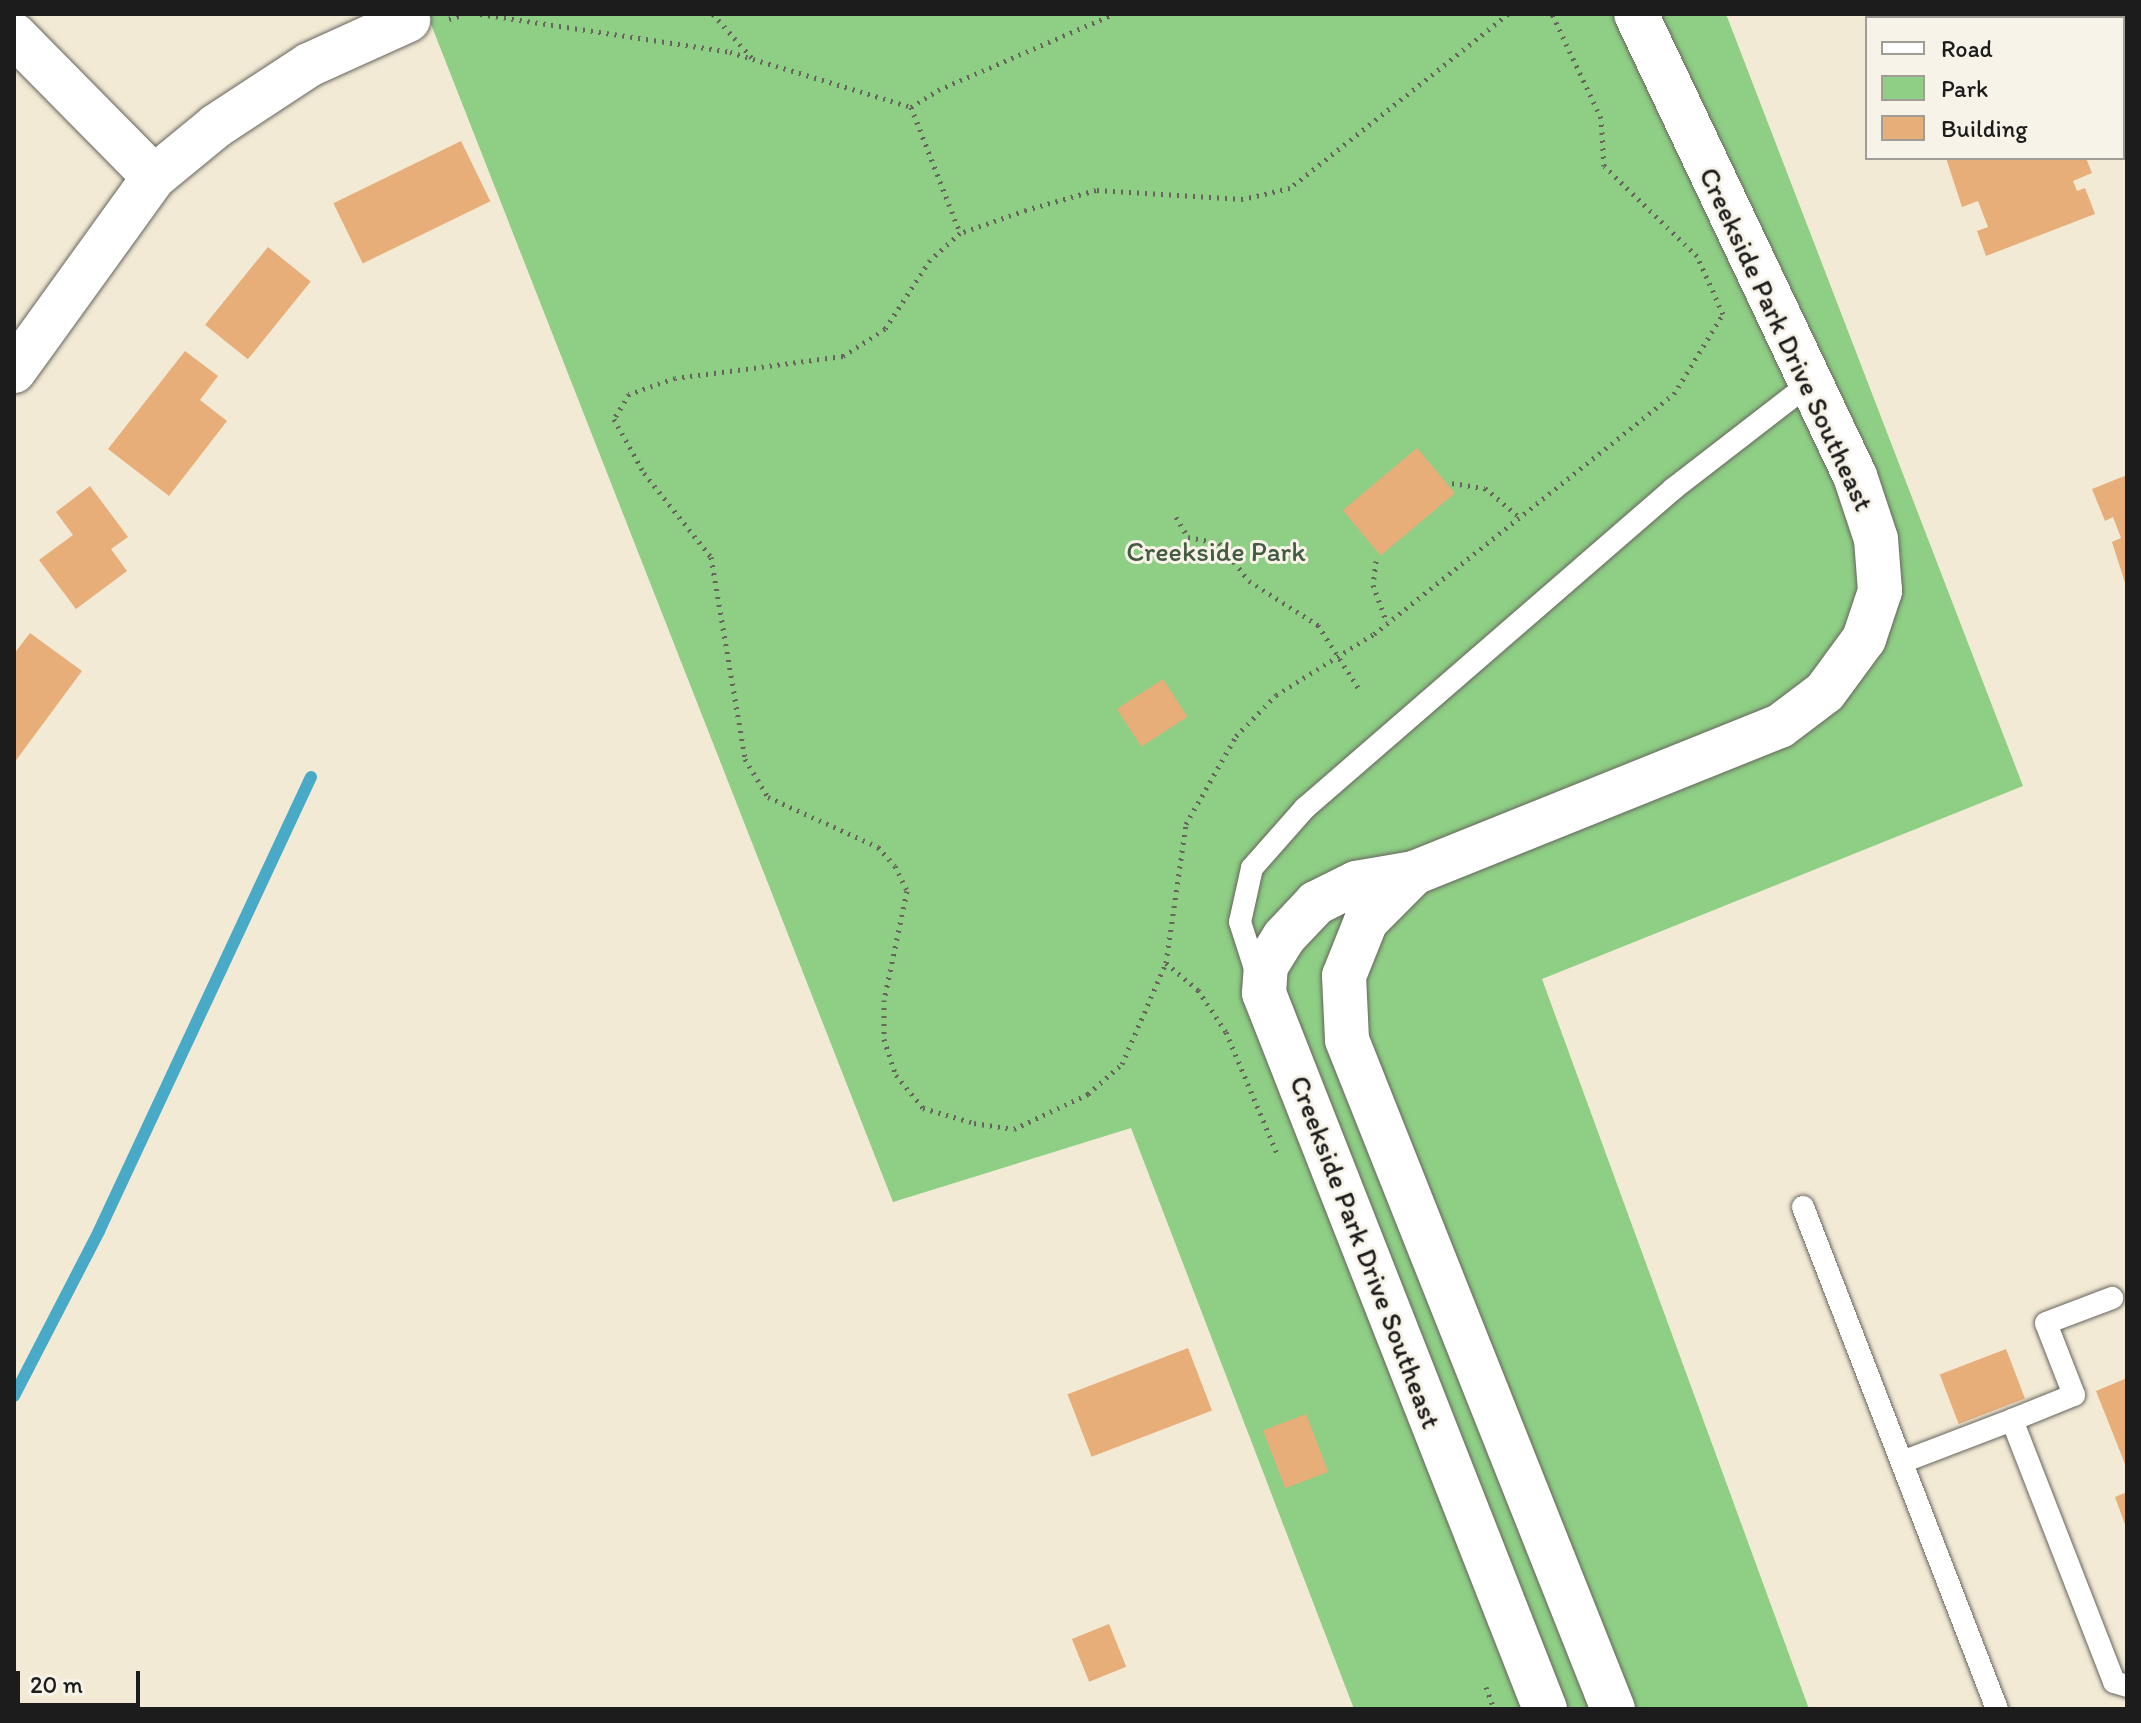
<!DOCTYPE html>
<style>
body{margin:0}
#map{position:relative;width:2141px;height:1723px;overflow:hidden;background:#f2ead5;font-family:Itim,sans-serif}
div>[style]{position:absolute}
.green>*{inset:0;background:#8ece85}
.stream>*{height:12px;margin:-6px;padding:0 6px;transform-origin:6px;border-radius:6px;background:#49aac8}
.building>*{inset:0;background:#e7ae7a;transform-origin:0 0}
.path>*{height:5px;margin-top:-2.5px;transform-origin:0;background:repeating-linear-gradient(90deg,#67645d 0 2px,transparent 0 8px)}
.roads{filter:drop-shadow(0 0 2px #67645d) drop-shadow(0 0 2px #67645d)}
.service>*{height:22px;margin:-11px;padding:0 11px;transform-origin:11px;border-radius:11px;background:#fff}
.minor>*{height:44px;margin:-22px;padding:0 22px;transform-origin:22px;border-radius:22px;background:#fff}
span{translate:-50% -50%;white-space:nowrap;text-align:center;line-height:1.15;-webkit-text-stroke:6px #f7f3e8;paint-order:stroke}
.street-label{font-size:28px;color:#1c1c1c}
.park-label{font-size:28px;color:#445a41}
.frame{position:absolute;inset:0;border:16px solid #1c1c1c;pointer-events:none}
.legend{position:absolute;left:1865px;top:16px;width:260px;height:144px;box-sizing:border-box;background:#f7f3e8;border:2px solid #9f9d96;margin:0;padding:10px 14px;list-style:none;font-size:24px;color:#1c1c1c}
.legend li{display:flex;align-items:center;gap:16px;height:40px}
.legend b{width:40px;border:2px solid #9f9d96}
.scale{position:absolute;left:16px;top:1671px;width:124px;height:36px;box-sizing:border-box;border:4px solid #1c1c1c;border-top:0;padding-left:10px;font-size:24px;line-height:28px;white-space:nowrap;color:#1c1c1c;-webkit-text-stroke:6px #f7f3e8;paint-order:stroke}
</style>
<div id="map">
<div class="green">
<div style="clip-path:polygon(427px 14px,1726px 14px,2023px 786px,1542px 979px,1809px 1709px,1354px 1709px,1131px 1128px,893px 1202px)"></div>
</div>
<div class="stream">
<div style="left:14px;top:1396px;width:186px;rotate:-62.7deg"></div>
<div style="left:99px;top:1231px;width:501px;rotate:-64.97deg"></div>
</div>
<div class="building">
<div style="left:461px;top:141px;width:67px;height:142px;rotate:64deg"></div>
<div style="clip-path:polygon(1946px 158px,2086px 158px,2092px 173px,2073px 181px,2077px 191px,2085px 188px,2095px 214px,1986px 256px,1977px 231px,1988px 227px,1978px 201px,1962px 207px)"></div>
<div style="left:268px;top:247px;width:55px;height:100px;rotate:39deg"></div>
<div style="clip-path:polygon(185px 351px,218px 376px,200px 400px,227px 421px,169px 496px,108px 449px)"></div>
<div style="left:1417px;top:448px;width:59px;height:97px;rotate:50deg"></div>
<div style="clip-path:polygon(2127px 475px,2127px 589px,2112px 542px,2121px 538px,2113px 517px,2105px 521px,2092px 489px)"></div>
<div style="clip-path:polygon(90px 486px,128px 537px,111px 549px,127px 571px,76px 609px,39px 560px,73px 535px,56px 512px)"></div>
<div style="clip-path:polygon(30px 633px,82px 671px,14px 763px,14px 654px)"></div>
<div style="left:1163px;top:679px;width:45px;height:55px;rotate:57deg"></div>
<div style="left:1188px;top:1348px;width:67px;height:129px;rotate:69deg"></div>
<div style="left:2006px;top:1349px;width:53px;height:71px;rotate:69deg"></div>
<div style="clip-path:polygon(2127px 1378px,2127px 1469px,2096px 1391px)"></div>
<div style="left:1306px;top:1414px;width:62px;height:46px;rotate:69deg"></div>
<div style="clip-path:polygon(2127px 1492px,2127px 1530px,2115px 1497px)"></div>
<div style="left:1109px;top:1624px;width:46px;height:40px;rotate:68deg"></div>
</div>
<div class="path">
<div style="left:480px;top:14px;width:253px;rotate:8.6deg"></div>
<div style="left:730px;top:52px;width:189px;rotate:16.9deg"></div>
<div style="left:911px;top:107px;width:135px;rotate:68.7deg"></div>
<div style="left:713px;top:14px;width:59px;rotate:48.4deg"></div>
<div style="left:1508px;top:14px;width:279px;rotate:141.4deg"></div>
<div style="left:1290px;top:188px;width:48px;rotate:166.8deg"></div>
<div style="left:1243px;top:199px;width:147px;rotate:-176.5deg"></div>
<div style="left:1096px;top:190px;width:73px;rotate:164.1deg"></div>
<div style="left:1026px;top:210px;width:70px;rotate:160.8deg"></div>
<div style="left:960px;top:233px;width:40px;rotate:138deg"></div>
<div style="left:930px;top:260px;width:82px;rotate:123.1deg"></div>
<div style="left:885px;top:329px;width:50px;rotate:147.3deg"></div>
<div style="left:843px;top:356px;width:169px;rotate:172.5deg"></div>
<div style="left:675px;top:378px;width:49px;rotate:160.8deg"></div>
<div style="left:629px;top:394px;width:29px;rotate:121deg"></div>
<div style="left:614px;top:419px;width:62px;rotate:60.9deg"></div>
<div style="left:644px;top:473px;width:107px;rotate:51.4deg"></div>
<div style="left:711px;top:557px;width:205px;rotate:80.4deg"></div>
<div style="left:745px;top:759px;width:44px;rotate:58.8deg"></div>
<div style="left:768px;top:797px;width:121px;rotate:24.4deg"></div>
<div style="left:878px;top:847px;width:25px;rotate:48deg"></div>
<div style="left:895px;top:866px;width:28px;rotate:64deg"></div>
<div style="left:907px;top:891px;width:111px;rotate:101.9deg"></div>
<div style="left:884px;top:1000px;width:39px;rotate:90deg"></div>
<div style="left:884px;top:1039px;width:38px;rotate:72deg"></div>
<div style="left:896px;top:1075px;width:43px;rotate:50.7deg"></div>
<div style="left:923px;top:1108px;width:53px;rotate:16.4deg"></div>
<div style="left:974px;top:1123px;width:40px;rotate:8.5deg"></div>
<div style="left:1014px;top:1129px;width:82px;rotate:-25.3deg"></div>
<div style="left:1088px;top:1094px;width:45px;rotate:-41.4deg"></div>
<div style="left:1122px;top:1064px;width:110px;rotate:-66.5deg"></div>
<div style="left:1166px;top:963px;width:140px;rotate:-81.8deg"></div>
<div style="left:1186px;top:824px;width:101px;rotate:-60.4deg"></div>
<div style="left:1236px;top:736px;width:57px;rotate:-45.7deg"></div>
<div style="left:1276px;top:695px;width:115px;rotate:-31.9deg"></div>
<div style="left:1374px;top:634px;width:384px;rotate:-38.7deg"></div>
<div style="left:1674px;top:394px;width:94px;rotate:-58.5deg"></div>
<div style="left:1723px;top:314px;width:64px;rotate:-114.1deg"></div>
<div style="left:1697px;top:256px;width:129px;rotate:-135.9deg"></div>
<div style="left:1604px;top:166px;width:48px;rotate:-93.6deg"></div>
<div style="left:1601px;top:118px;width:115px;rotate:-115.2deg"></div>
<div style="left:449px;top:19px;width:16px;rotate:-18deg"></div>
<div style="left:911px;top:107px;width:32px;rotate:-32deg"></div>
<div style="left:938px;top:90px;width:192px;rotate:-23.4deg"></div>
<div style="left:1452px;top:483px;width:33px;rotate:9deg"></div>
<div style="left:1485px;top:488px;width:43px;rotate:40.3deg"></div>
<div style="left:1176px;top:517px;width:23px;rotate:59deg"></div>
<div style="left:1188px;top:537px;width:32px;rotate:11deg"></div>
<div style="left:1219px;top:543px;width:48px;rotate:51.7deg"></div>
<div style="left:1249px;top:581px;width:82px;rotate:32.5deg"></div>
<div style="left:1318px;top:625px;width:76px;rotate:57.4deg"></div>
<div style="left:1376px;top:561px;width:24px;rotate:97deg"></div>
<div style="left:1373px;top:585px;width:40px;rotate:69.8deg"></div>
<div style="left:1166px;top:963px;width:42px;rotate:40.2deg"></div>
<div style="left:1198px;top:990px;width:50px;rotate:56.3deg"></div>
<div style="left:1226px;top:1032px;width:134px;rotate:67.2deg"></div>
<div style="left:1486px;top:1687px;width:23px;rotate:70deg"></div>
</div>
<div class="roads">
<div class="service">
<div style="left:1258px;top:978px;width:59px;rotate:-107.8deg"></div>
<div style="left:1240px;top:922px;width:55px;rotate:-77.5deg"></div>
<div style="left:1252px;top:868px;width:80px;rotate:-48.5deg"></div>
<div style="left:1305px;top:808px;width:487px;rotate:-40.9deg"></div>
<div style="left:1673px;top:489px;width:173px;rotate:-37.7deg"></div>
<div style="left:1803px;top:1207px;width:538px;rotate:68.87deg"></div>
<div style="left:2012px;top:1420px;width:67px;rotate:-22deg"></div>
<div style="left:2074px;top:1395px;width:77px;rotate:-111.3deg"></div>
<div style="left:2046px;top:1323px;width:71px;rotate:-20.7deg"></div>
<div style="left:1902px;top:1462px;width:118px;rotate:-20.9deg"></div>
<div style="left:2012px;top:1420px;width:281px;rotate:68.7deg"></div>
<div style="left:2114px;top:1682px;width:14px;rotate:17deg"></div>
</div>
<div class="minor">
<div style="left:2123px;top:33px;width:12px;rotate:70deg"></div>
<div style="left:14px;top:35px;width:199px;rotate:45.4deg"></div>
<div style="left:14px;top:371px;width:239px;rotate:-54.2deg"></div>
<div style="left:154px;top:177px;width:80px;rotate:-39.4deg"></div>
<div style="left:216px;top:126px;width:111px;rotate:-33.3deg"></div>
<div style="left:309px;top:65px;width:109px;rotate:-24.4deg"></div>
<div style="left:1414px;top:873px;width:68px;rotate:135deg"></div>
<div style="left:1366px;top:921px;width:59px;rotate:111.8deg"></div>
<div style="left:1344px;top:976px;width:64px;rotate:87.3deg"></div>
<div style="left:1347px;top:1040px;width:720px;rotate:68.32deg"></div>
<div style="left:1545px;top:1709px;width:769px;rotate:-111.43deg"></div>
<div style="left:1264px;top:993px;width:27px;rotate:-86deg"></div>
<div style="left:1266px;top:966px;width:34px;rotate:-58deg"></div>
<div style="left:1284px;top:937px;width:47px;rotate:-46.7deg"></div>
<div style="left:1316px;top:903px;width:45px;rotate:-26.6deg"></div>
<div style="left:1356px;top:883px;width:59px;rotate:-9.8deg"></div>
<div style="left:1414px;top:873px;width:394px;rotate:-21.9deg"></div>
<div style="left:1780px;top:726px;width:56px;rotate:-37.1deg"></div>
<div style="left:1825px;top:692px;width:66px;rotate:-53.7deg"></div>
<div style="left:1864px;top:639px;width:51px;rotate:-71.6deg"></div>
<div style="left:1880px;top:591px;width:52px;rotate:-94.4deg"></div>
<div style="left:1876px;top:539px;width:66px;rotate:-108.4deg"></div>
<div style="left:1855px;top:476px;width:511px;rotate:-115.36deg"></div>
</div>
</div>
<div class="street-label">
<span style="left:1787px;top:339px;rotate:65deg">Creekside Park Drive Southeast</span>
<span style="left:1366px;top:1252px;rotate:69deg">Creekside Park Drive Southeast</span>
</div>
<div class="park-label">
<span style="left:1216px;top:551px">Creekside Park</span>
</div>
<div class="frame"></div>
<ul class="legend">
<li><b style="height:10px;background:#fff"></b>Road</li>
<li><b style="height:22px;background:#8ece85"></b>Park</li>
<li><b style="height:22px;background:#e7ae7a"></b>Building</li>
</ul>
<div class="scale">20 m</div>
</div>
